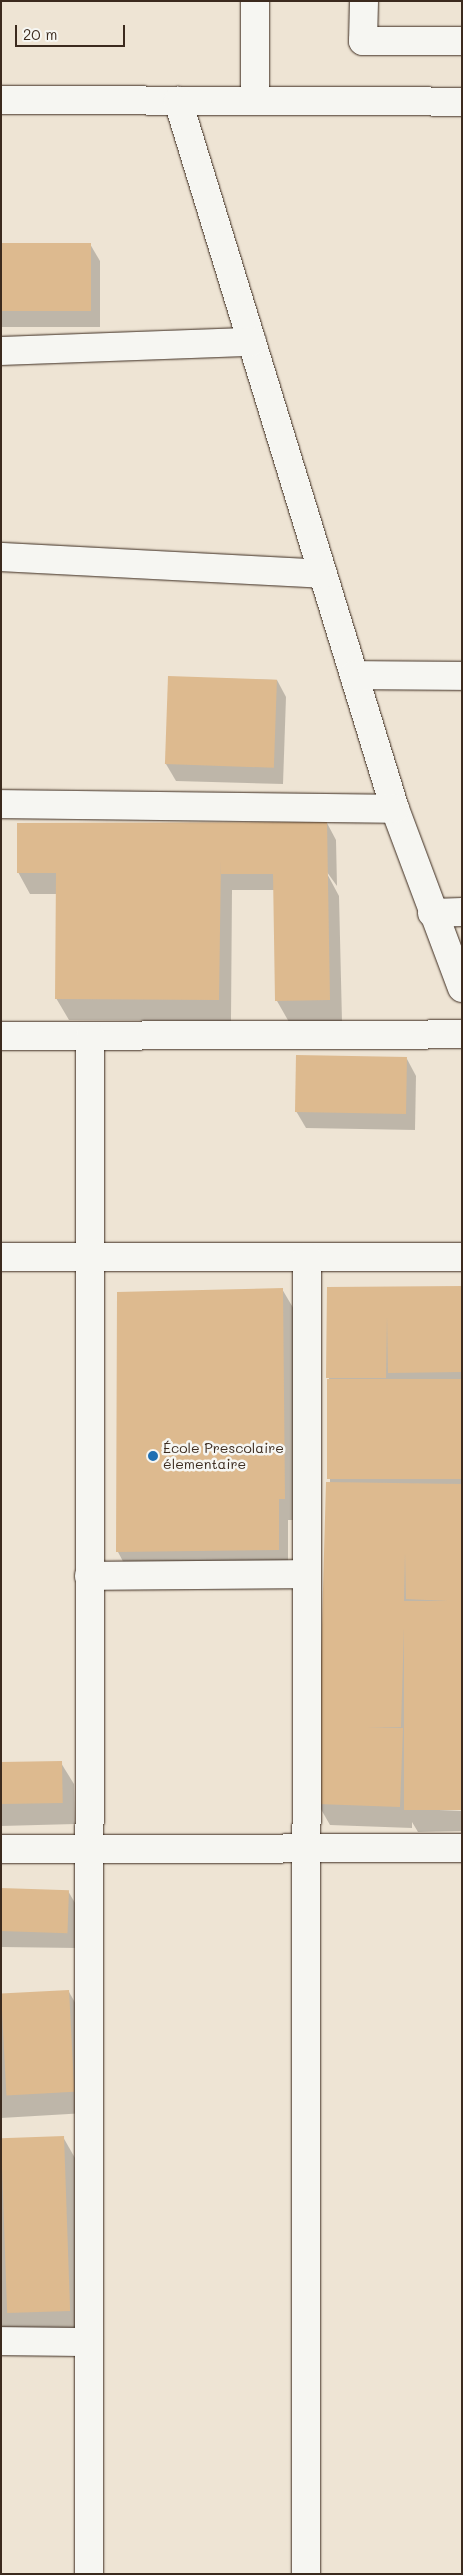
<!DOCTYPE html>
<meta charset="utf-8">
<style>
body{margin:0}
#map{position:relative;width:463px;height:2575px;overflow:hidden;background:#eee4d4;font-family:Mali,sans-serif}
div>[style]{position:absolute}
.shadow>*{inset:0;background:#0003}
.building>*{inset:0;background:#ddba8f;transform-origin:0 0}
.roads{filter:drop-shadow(0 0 1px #3b2a1e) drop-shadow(0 0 1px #3b2a1e)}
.minor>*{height:28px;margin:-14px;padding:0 14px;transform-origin:14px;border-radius:14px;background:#f6f6f2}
.dots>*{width:14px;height:14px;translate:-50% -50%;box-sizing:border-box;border:2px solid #f6f6f2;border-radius:50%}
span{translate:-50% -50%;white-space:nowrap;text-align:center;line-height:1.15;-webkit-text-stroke:5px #f6f6f2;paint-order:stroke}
.poi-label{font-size:14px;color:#3b2a1e}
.left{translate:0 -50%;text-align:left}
.frame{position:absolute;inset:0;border:2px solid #3b2a1e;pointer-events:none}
.scale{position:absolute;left:15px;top:25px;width:110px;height:22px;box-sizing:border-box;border:2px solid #3b2a1e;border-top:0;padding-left:6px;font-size:15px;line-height:18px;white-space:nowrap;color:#3b2a1e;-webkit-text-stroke:4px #f6f6f2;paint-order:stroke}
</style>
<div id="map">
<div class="shadow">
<div style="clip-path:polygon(1px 244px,90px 244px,100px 261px,100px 327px,1px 327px)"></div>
<div style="clip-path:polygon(169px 677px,277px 680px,286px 697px,283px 784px,176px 781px,166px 764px)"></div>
<div style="clip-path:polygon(327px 823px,336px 840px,337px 886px,324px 868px,339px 896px,342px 1021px,289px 1022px,277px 1001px,275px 890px,232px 890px,231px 1021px,69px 1020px,56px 998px,57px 894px,30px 894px,18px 872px)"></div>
<div style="clip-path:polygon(407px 1059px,416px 1076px,415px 1130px,306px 1128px,296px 1111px)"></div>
<div style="clip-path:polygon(462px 1287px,462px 1809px,416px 1809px,462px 1811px,462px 1831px,418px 1832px,412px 1822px,412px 1828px,330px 1825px,318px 1804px,330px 1483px,328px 1289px)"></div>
<div style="clip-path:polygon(282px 1289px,295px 1311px,297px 1520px,288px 1520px,288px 1566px,127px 1569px,118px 1552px,117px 1501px)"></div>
<div style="clip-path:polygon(61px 1763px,74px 1784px,75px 1824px,1px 1826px,1px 1765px)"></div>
<div style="clip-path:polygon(1px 1889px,68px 1891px,78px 1908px,77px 1948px,2px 1947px)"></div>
<div style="clip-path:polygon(69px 1992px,81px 2013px,86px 2113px,1px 2118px,1px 1995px)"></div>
<div style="clip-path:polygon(63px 2137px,75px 2158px,80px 2332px,1px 2335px,1px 2139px)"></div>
</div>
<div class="building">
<div style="left:1px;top:243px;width:90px;height:68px"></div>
<div style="left:168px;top:676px;width:109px;height:88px;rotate:2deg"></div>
<div style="clip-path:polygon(327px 822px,330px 1000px,275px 1001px,273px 874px,221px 874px,221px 860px,219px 1000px,55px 999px,56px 873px,17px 873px,17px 823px)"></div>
<div style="left:296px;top:1055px;width:111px;height:57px;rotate:1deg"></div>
<div style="clip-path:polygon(462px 1286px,462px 1372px,388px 1373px,387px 1316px,386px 1378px,326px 1378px,327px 1287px)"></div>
<div style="clip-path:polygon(283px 1288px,285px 1499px,279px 1499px,279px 1550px,116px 1552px,117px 1292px)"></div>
<div style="left:327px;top:1379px;width:135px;height:100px"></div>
<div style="clip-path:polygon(evenodd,326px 1482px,462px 1484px,462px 1810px,404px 1810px,404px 1628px,401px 1727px,367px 1727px,403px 1728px,400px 1807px,317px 1804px,326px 1482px,405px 1553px,406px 1599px,448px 1601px,404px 1601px,405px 1553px)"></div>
<div style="left:62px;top:1761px;width:42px;height:61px;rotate:89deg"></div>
<div style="left:1px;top:1888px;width:68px;height:43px;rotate:2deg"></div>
<div style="left:69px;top:1990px;width:102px;height:68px;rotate:87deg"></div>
<div style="left:64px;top:2136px;width:175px;height:63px;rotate:88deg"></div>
</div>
<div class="roads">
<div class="minor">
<div style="left:364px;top:1px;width:40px;rotate:91.4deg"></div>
<div style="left:363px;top:41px;width:99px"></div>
<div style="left:1px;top:100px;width:461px;rotate:0.2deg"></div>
<div style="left:178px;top:101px;width:741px;rotate:72.96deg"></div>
<div style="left:395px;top:809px;width:191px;rotate:69.5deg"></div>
<div style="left:255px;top:101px;width:100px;rotate:-90deg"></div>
<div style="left:1px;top:351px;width:251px;rotate:-2.1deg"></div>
<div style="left:1px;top:557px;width:322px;rotate:3deg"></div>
<div style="left:354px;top:675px;width:108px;rotate:0.5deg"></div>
<div style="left:1px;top:804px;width:394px;rotate:0.7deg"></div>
<div style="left:432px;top:913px;width:30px;rotate:-2deg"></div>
<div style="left:1px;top:1036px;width:461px;rotate:-0.2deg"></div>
<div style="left:1px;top:1257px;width:461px"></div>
<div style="left:89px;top:1576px;width:217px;rotate:-0.5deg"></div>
<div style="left:1px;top:1849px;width:461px;rotate:-0.1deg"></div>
<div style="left:1px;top:2341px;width:88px;rotate:0.7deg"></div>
<div style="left:89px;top:2574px;width:1538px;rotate:-89.96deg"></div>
<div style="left:306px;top:2574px;width:1317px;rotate:-89.96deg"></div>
</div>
</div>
<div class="dots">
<div style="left:153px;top:1456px;background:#1f6fb2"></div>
</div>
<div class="poi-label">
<span class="left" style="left:163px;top:1456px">École Prescolaire<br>élementaire</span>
</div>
<div class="frame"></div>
<div class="scale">20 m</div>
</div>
